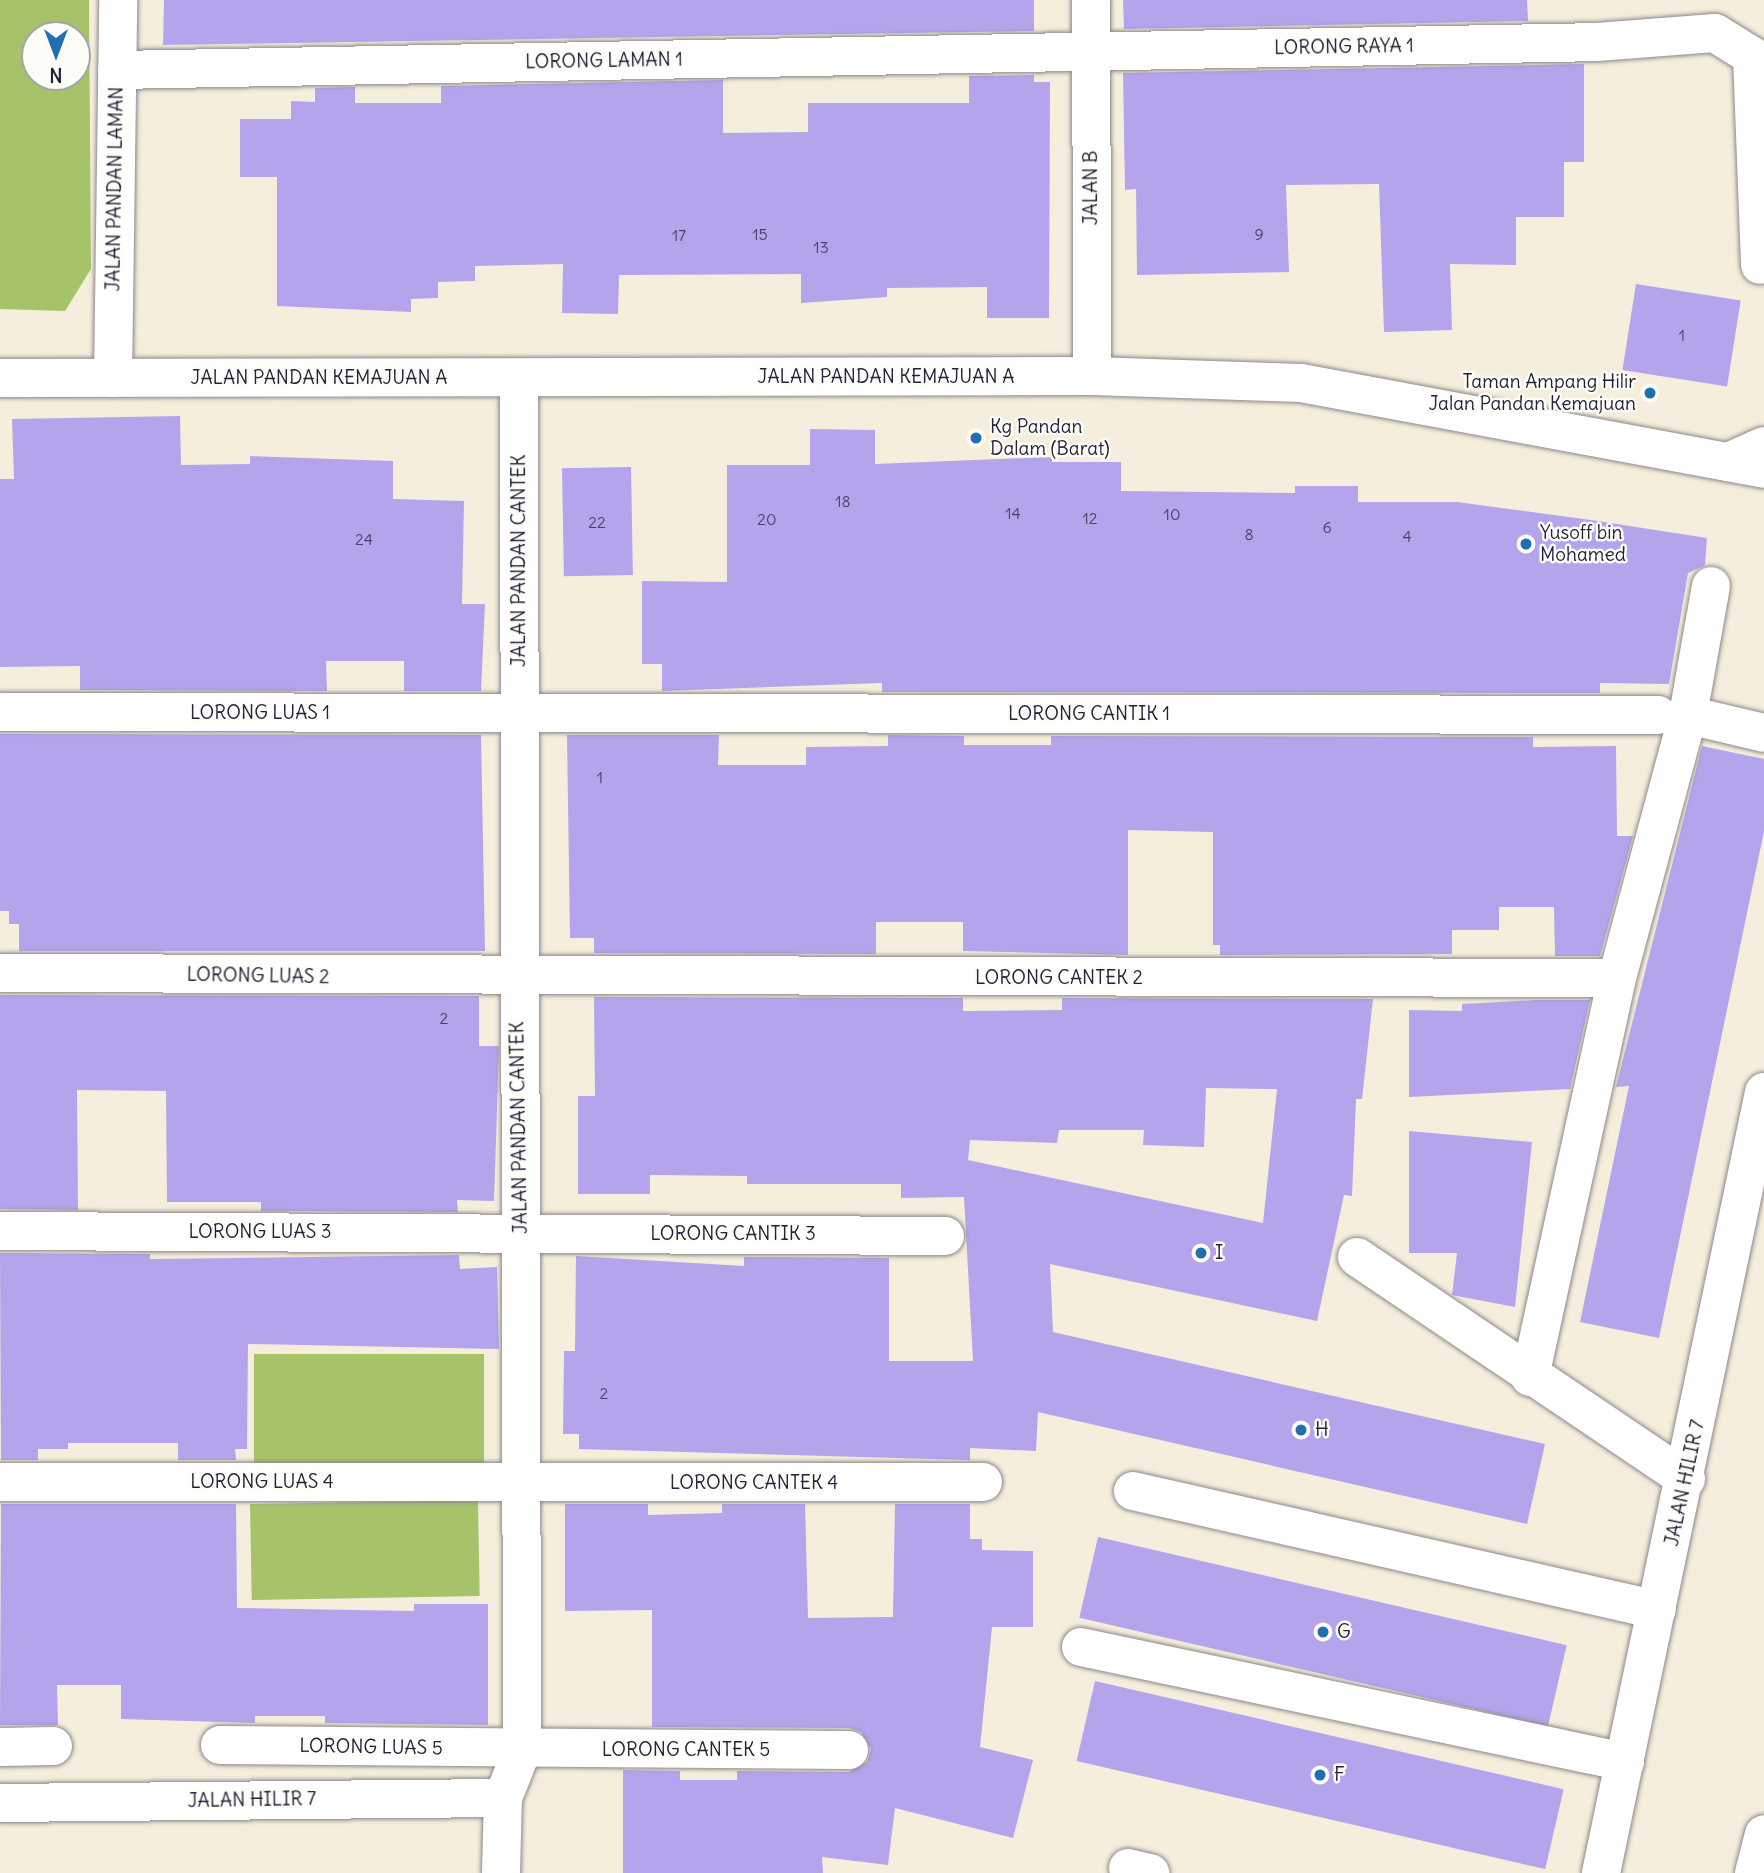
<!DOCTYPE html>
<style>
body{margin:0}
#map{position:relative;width:1764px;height:1873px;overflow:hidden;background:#f6eedc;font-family:Delius,sans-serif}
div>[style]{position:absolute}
.green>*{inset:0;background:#a6c36a;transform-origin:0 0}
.building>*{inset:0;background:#b4a4ec;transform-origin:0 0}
.roads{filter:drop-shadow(0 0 2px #8c888c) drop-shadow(0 0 2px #8c888c)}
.minor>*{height:38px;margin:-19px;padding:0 19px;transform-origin:19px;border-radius:19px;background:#fff}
.highway>*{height:38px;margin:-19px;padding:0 19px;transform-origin:19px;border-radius:19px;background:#fff}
.dots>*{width:19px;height:19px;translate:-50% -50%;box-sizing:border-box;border:4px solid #fdfcf7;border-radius:50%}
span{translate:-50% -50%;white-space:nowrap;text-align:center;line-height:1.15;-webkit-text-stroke:5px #fdfcf7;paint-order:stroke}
.number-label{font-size:16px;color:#464267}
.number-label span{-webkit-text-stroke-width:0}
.street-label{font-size:19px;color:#22223b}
.poi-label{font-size:19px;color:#22223b}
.right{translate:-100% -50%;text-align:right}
.left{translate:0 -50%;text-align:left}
.north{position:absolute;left:21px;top:21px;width:70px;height:70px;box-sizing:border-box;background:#fdfcf7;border:2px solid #a5a5ac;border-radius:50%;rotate:180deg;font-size:19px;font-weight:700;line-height:28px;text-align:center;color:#22223b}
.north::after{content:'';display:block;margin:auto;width:24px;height:32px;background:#1f6fb2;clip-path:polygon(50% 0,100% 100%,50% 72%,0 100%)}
</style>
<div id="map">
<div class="green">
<div style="clip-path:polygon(evenodd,0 0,89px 0,91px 269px,65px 311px,0 309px,0 0,77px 35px,77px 77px,35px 77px,35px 35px,77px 35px)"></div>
<div style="left:254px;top:1354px;width:230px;height:114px"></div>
<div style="left:478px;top:1500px;width:96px;height:228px;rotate:89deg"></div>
</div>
<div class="building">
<div style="clip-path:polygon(164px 0,1034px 0,1034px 31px,163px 45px)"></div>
<div style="clip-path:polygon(1123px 0,1527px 0,1528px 21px,1124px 29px)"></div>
<div style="clip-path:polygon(1584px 64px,1584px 162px,1564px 162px,1564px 217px,1516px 217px,1516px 265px,1450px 264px,1452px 330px,1384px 332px,1379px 184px,1286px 185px,1289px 272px,1137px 275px,1136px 189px,1125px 190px,1123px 73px)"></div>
<div style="clip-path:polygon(1034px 75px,1034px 82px,1050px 82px,1049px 318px,987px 318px,987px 287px,887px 288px,887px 297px,801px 303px,801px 274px,619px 275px,618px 314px,562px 313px,563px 264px,475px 266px,475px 281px,438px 282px,438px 298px,411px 299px,411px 312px,277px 306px,277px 177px,240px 177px,240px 119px,291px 119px,291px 101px,315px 102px,315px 88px,355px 87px,355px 103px,441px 103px,441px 86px,723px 80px,723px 133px,808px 132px,808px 103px,969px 103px,969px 76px)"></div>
<div style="left:1636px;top:284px;width:106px;height:87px;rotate:9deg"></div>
<div style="clip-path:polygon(180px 416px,181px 465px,250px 464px,250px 456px,393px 461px,393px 499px,464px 501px,462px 604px,485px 604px,481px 691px,404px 691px,404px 661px,326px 661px,327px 691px,80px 690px,80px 666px,0 667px,0 479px,14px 479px,12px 419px)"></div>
<div style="clip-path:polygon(810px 429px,875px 430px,875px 464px,1052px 457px,1052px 462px,1121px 462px,1121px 491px,1295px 493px,1295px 486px,1358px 486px,1358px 502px,1457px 502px,1591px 520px,1707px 538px,1705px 565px,1688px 573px,1669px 684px,1600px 683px,1600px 693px,882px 692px,882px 683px,662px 691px,662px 664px,642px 664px,642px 581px,727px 582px,727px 465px,810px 465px)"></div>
<div style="left:631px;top:467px;width:108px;height:69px;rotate:89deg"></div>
<div style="clip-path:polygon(0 734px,481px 735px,485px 951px,19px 951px,19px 924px,9px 924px,9px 911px,0 911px)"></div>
<div style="clip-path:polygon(567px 735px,719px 735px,718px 765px,806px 765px,806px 747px,888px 746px,888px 735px,964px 736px,964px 745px,1051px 745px,1051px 736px,1533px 737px,1533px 747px,1616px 746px,1617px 836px,1633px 836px,1600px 956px,1555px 956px,1554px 907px,1499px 907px,1499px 930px,1452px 930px,1452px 954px,1220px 955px,1220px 945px,1213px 945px,1213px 832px,1128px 830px,1128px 955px,963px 951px,963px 922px,876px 922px,876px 954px,594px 953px,594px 938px,570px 938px)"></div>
<div style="clip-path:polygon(1702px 746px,1764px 759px,1764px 831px,1659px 1338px,1580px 1322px,1629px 1086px,1616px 1087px)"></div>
<div style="clip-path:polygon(0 995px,479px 996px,479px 1046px,499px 1046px,494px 1201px,457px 1200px,458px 1212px,261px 1211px,261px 1202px,167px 1202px,166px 1091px,77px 1090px,78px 1210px,0 1209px)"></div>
<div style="clip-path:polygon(evenodd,594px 997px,963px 998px,963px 1011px,1062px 1010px,1062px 998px,1373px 999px,1362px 1099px,1356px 1099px,1352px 1196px,1344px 1195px,1317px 1321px,1050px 1264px,1053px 1332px,1545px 1444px,1527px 1524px,1038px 1412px,1036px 1451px,970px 1448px,970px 1460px,579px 1449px,579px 1434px,563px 1434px,564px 1351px,575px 1351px,576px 1256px,744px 1266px,744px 1257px,889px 1258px,889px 1361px,973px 1361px,964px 1197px,901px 1198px,901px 1184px,747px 1184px,747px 1176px,650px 1175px,650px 1194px,578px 1194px,578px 1096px,595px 1096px,594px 997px,1206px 1088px,1277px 1089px,1263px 1223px,968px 1160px,970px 1140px,1057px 1143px,1059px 1130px,1144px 1130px,1143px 1145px,1204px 1147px,1206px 1088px)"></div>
<div style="clip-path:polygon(1536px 1000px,1590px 1000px,1570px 1089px,1409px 1097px,1409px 1010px,1462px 1011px,1462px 1004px)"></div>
<div style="clip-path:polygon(1409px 1131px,1532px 1142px,1515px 1307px,1452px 1295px,1457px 1253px,1409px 1253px)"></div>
<div style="clip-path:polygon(0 1253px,150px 1254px,150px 1259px,459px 1255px,460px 1269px,497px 1267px,499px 1349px,248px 1344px,247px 1449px,235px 1449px,236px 1460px,178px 1460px,178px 1443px,68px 1443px,68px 1449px,38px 1449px,38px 1460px,1px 1460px)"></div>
<div style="clip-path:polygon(1px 1504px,236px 1504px,237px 1608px,414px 1611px,414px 1604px,488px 1604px,488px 1725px,325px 1723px,325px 1716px,255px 1716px,255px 1723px,121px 1719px,121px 1685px,57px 1685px,58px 1725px,0 1725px)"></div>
<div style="clip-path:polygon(565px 1504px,648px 1504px,648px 1515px,722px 1513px,722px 1504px,805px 1504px,808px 1618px,893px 1617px,895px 1504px,970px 1504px,970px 1539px,982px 1539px,982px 1550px,1033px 1551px,1033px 1627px,992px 1627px,980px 1747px,1033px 1760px,1013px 1838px,895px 1808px,888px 1865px,822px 1857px,823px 1873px,623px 1873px,623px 1770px,680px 1771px,680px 1780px,737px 1780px,737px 1771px,849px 1772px,867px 1762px,871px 1749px,861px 1732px,849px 1728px,652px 1727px,652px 1610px,565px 1611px)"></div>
<div style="left:1098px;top:1537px;width:481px;height:83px;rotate:13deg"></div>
<div style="left:1095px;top:1681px;width:481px;height:82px;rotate:13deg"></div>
</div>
<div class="roads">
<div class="minor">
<div style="left:1091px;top:0;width:376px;rotate:89.8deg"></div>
<div style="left:117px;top:70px;width:1480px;rotate:-1.08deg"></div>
<div style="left:1597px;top:42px;width:118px;rotate:-4.4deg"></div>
<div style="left:1715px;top:33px;width:44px;rotate:31.9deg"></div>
<div style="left:1752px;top:56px;width:209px;rotate:87.8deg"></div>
<div style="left:0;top:378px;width:1092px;rotate:-0.1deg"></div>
<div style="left:1092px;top:376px;width:209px;rotate:1.9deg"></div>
<div style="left:1301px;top:383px;width:471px;rotate:10.5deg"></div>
<div style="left:113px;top:378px;width:378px;rotate:-89.2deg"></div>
<div style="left:0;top:712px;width:1658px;rotate:0.1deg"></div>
<div style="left:1688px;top:715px;width:78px;rotate:13.3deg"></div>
<div style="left:0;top:973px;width:1601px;rotate:0.18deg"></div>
<div style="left:0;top:1231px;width:945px;rotate:0.3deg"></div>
<div style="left:1357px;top:1257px;width:397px;rotate:34deg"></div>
<div style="left:1530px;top:1377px;width:408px;rotate:-77.7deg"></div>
<div style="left:1617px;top:978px;width:272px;rotate:-74.9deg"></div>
<div style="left:1688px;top:715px;width:131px;rotate:-79.9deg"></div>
<div style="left:0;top:1482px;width:983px"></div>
<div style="left:1133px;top:1491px;width:537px;rotate:12.79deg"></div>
<div style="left:1081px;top:1647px;width:556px;rotate:11.94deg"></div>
<div style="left:220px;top:1745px;width:629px;rotate:0.46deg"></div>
<div style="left:0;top:1747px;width:53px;rotate:-1.1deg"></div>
<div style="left:0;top:1803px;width:503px;rotate:-0.57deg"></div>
<div style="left:1128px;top:1868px;width:23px;rotate:13deg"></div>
<div style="left:501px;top:1873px;width:75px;rotate:-88.5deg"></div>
<div style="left:503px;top:1798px;width:52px;rotate:-68.4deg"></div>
<div style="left:522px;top:1750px;width:1372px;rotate:-90.13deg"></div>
<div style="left:1601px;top:1873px;width:798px;rotate:-78.21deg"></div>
</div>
<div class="highway">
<div style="left:1728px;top:462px;width:39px;rotate:-24deg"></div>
<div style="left:1754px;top:1873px;width:40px;rotate:-75.6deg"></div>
</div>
</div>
<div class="dots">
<div style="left:1650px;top:393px;background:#1f6fb2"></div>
<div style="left:976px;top:438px;background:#1f6fb2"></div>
<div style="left:1526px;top:544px;background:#1f6fb2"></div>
<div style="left:1201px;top:1253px;background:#1f6fb2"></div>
<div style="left:1301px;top:1430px;background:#1f6fb2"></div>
<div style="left:1323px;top:1632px;background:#1f6fb2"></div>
<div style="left:1320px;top:1775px;background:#1f6fb2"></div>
</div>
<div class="number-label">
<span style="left:760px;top:234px">15</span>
<span style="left:1259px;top:234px">9</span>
<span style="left:679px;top:235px">17</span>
<span style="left:821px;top:247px">13</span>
<span style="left:1682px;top:335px">1</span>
<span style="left:843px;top:501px">18</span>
<span style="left:1013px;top:513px">14</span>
<span style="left:1172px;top:514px">10</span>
<span style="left:1090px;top:518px">12</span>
<span style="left:767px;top:519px">20</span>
<span style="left:597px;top:522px">22</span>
<span style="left:1327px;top:527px">6</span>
<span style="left:1249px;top:534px">8</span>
<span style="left:1407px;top:536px">4</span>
<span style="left:364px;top:539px">24</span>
<span style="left:600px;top:777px">1</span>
<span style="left:444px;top:1018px">2</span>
<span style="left:604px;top:1393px">2</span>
</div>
<div class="street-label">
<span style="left:1344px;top:47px;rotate:-1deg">LORONG RAYA 1</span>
<span style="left:604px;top:61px;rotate:-1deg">LORONG LAMAN 1</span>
<span style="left:1091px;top:188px;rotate:-90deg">JALAN B</span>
<span style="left:115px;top:189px;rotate:-89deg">JALAN PANDAN LAMAN</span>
<span style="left:886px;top:377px">JALAN PANDAN KEMAJUAN A</span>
<span style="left:319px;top:378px">JALAN PANDAN KEMAJUAN A</span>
<span style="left:519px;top:561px;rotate:-90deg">JALAN PANDAN CANTEK</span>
<span style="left:260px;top:713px">LORONG LUAS 1</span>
<span style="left:1089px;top:714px">LORONG CANTIK 1</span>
<span style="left:258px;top:976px;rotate:1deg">LORONG LUAS 2</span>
<span style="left:1059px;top:978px">LORONG CANTEK 2</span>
<span style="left:519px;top:1128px;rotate:-91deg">JALAN PANDAN CANTEK</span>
<span style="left:260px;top:1232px">LORONG LUAS 3</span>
<span style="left:733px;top:1234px">LORONG CANTIK 3</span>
<span style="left:262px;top:1482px">LORONG LUAS 4</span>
<span style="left:754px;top:1483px">LORONG CANTEK 4</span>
<span style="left:1685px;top:1483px;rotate:-78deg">JALAN HILIR 7</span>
<span style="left:371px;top:1747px;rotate:1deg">LORONG LUAS 5</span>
<span style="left:686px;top:1750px">LORONG CANTEK 5</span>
<span style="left:252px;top:1800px;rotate:-1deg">JALAN HILIR 7</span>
</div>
<div class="poi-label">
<span class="right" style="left:1636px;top:393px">Taman Ampang Hilir<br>Jalan Pandan Kemajuan</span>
<span class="left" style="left:990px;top:438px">Kg Pandan<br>Dalam (Barat)</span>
<span class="left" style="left:1540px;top:544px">Yusoff bin<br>Mohamed</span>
<span class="left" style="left:1215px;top:1253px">I</span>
<span class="left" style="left:1315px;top:1430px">H</span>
<span class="left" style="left:1337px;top:1632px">G</span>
<span class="left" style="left:1334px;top:1775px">F</span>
</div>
<div class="north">N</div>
</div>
